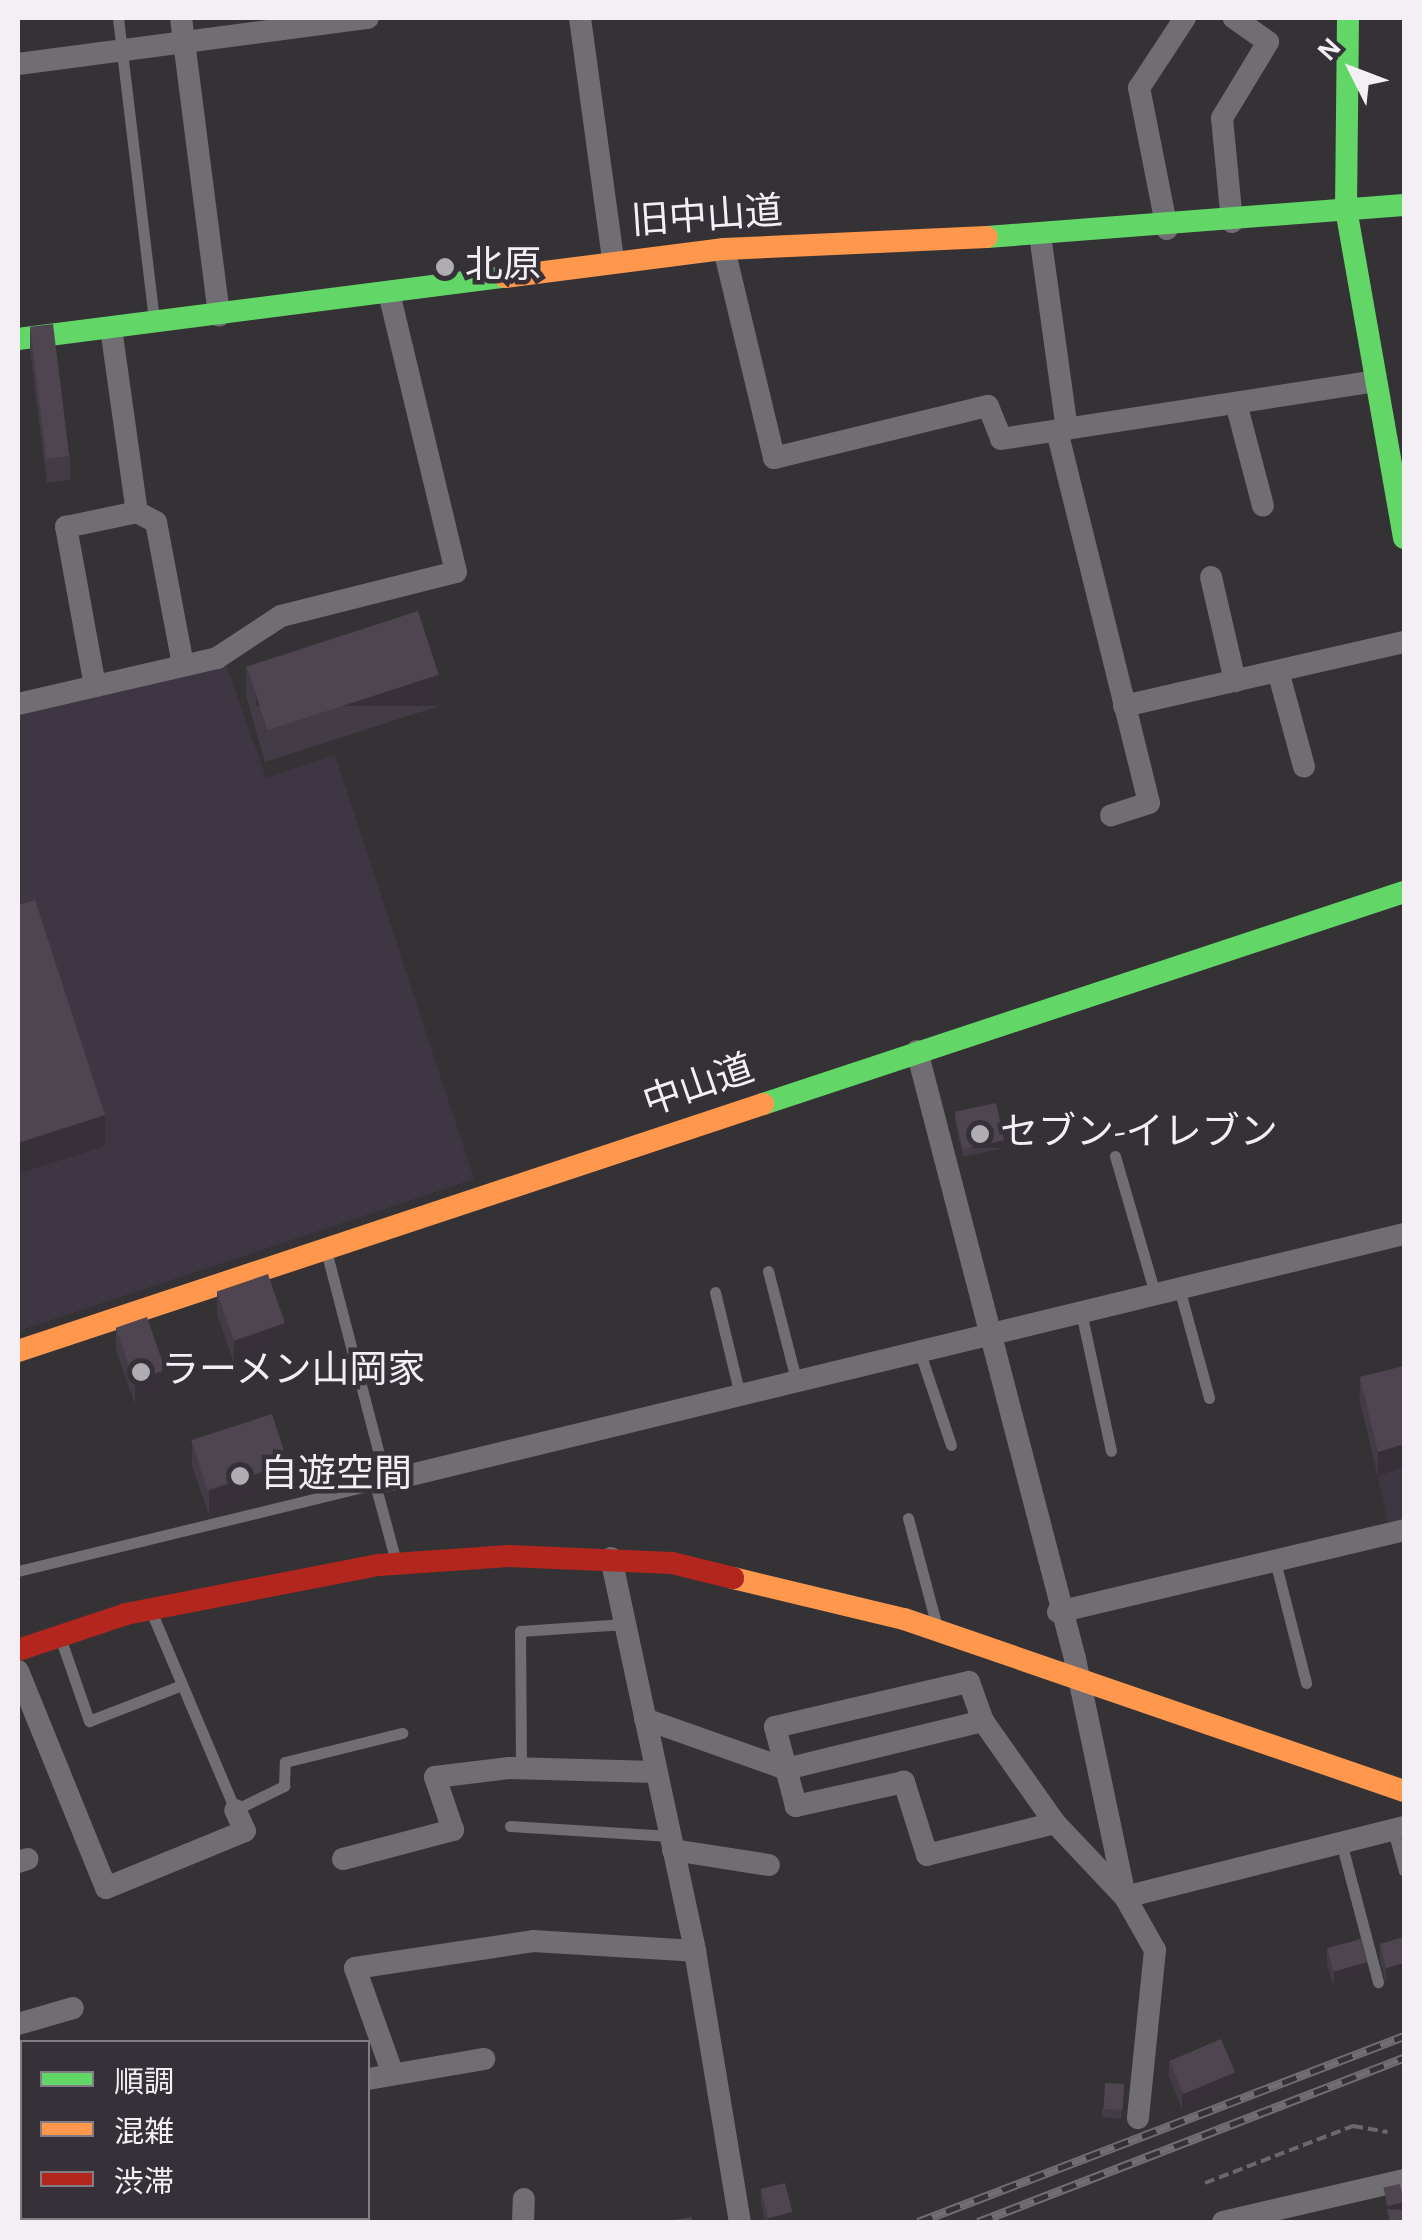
<!DOCTYPE html>
<meta charset="utf-8">
<style>
body{margin:0}
#map{position:relative;width:1422px;height:2240px;overflow:hidden;background:#353236;font-family:"Alegreya Sans","Noto Sans JP",sans-serif}
div>[style]{position:absolute}
.built>*{inset:0;background:#3f3643}
.path>*{height:4px;margin-top:-2px;transform-origin:0;background:repeating-linear-gradient(90deg,#6a686b 0 10px,transparent 0 15px)}
.lane>*{height:11px;margin:-5.5px;padding:0 5.5px;transform-origin:5.5px;border-radius:5.5px;background:#706e72}
.street>*{height:22px;margin:-11px;padding:0 11px;transform-origin:11px;border-radius:11px;background:#706e72}
.fast>*{height:22px;margin:-11px;padding:0 11px;transform-origin:11px;border-radius:11px;background:#63d668}
.slow>*{height:22px;margin:-11px;padding:0 11px;transform-origin:11px;border-radius:11px;background:#ff974d}
.jam>*{height:22px;margin:-11px;padding:0 11px;transform-origin:11px;border-radius:11px;background:#b3261e}
.rail>*{height:9px;margin-top:-4.5px;transform-origin:0;background:repeating-linear-gradient(90deg,#363038 0 15px,#706e71 0 30px);box-sizing:border-box;border-block:2px solid #706e71}
.wall>*{inset:0;background:#433b46}
.shaded-wall>*{inset:0;background:#373039;transform-origin:0 0}
.building>*{inset:0;background:#4e4551;transform-origin:0 0}
.dots>*{width:28px;height:28px;translate:-50% -50%;box-sizing:border-box;border:5px solid #363038;border-radius:50%}
span{translate:-50% -50%;white-space:nowrap;text-align:center;line-height:1.15;-webkit-text-stroke:9px #363038;paint-order:stroke}
.street-label{font-size:38px;color:#f3eff5}
.poi-label{font-size:38px;color:#f3eff5}
.left{translate:0 -50%;text-align:left}
.frame{position:absolute;inset:0;border:20px solid #f3eff5;pointer-events:none}
.legend{position:absolute;left:20px;top:2040px;width:350px;height:180px;box-sizing:border-box;background:#363038;border:2px solid #827c84;margin:0;padding:12px 18px;list-style:none;font-size:30px;color:#f3eff5}
.legend li{display:flex;align-items:center;gap:20px;height:50px}
.legend b{width:50px;border:2px solid #827c84}
.north{position:absolute;left:1302px;top:20px;width:100px;height:100px;-webkit-text-stroke:8px #363038;paint-order:stroke;rotate:312deg;font-size:28px;font-weight:700;line-height:40px;text-align:center;color:#f3eff5}
.north::after{content:'';display:block;margin:auto;width:35px;height:45px;background:#f3eff5;clip-path:polygon(50% 0,100% 100%,50% 72%,0 100%)}
</style>
<div id="map">
<div class="built">
<div style="clip-path:polygon(226px 665px,266px 778px,335px 755px,474px 1179px,18px 1331px,18px 710px)"></div>
<div style="clip-path:polygon(1404px 1383px,1404px 1522px,1389px 1526px,1358px 1394px)"></div>
</div>
<div class="path">
<div style="left:1205px;top:2183px;width:159px;rotate:-21.1deg"></div>
<div style="left:1353px;top:2126px;width:35px;rotate:10deg"></div>
<div style="left:304px;top:2218px;width:5px;rotate:53deg"></div>
</div>
<div class="lane">
<div style="left:118px;top:18px;width:303px;rotate:83.2deg"></div>
<div style="left:1115px;top:1156px;width:144px;rotate:73.8deg"></div>
<div style="left:768px;top:1271px;width:116px;rotate:75.5deg"></div>
<div style="left:1179px;top:1288px;width:114px;rotate:74.7deg"></div>
<div style="left:715px;top:1292px;width:106px;rotate:76.4deg"></div>
<div style="left:1081px;top:1312px;width:142px;rotate:77.8deg"></div>
<div style="left:920px;top:1353px;width:97px;rotate:71.4deg"></div>
<div style="left:375px;top:1484px;width:81px;rotate:74.9deg"></div>
<div style="left:908px;top:1518px;width:113px;rotate:75.1deg"></div>
<div style="left:1275px;top:1561px;width:126px;rotate:75.7deg"></div>
<div style="left:18px;top:1571px;width:379px;rotate:-13.7deg"></div>
<div style="left:386px;top:1481px;width:230px;rotate:-104.6deg"></div>
<div style="left:151px;top:1611px;width:216px;rotate:67.1deg"></div>
<div style="left:235px;top:1810px;width:55px;rotate:-26.1deg"></div>
<div style="left:284px;top:1786px;width:24px;rotate:-88deg"></div>
<div style="left:285px;top:1762px;width:121px;rotate:-13.9deg"></div>
<div style="left:61px;top:1640px;width:86px;rotate:70.9deg"></div>
<div style="left:89px;top:1721px;width:100px;rotate:-21.2deg"></div>
<div style="left:521px;top:1769px;width:138px;rotate:-90.4deg"></div>
<div style="left:520px;top:1631px;width:105px;rotate:-3.8deg"></div>
<div style="left:510px;top:1826px;width:160px;rotate:3.6deg"></div>
<div style="left:1393px;top:1830px;width:42px;rotate:75deg"></div>
<div style="left:1341px;top:1842px;width:145px;rotate:75.2deg"></div>
</div>
<div class="street">
<div style="left:181px;top:18px;width:300px;rotate:82.7deg"></div>
<div style="left:580px;top:18px;width:244px;rotate:82.2deg"></div>
<div style="left:18px;top:64px;width:353px;rotate:-7.5deg"></div>
<div style="left:1232px;top:222px;width:104px;rotate:-95.5deg"></div>
<div style="left:1222px;top:118px;width:89px;rotate:-58.8deg"></div>
<div style="left:1268px;top:42px;width:42px;rotate:-144.8deg"></div>
<div style="left:1167px;top:229px;width:144px;rotate:-101.2deg"></div>
<div style="left:1139px;top:88px;width:84px;rotate:-56.7deg"></div>
<div style="left:1040px;top:235px;width:196px;rotate:82.1deg"></div>
<div style="left:724px;top:249px;width:215px;rotate:76.5deg"></div>
<div style="left:774px;top:458px;width:220px;rotate:-13.7deg"></div>
<div style="left:988px;top:406px;width:35px;rotate:68deg"></div>
<div style="left:1001px;top:439px;width:379px;rotate:-8.8deg"></div>
<div style="left:111px;top:328px;width:186px;rotate:82deg"></div>
<div style="left:1236px;top:403px;width:106px;rotate:75.3deg"></div>
<div style="left:1057px;top:431px;width:383px;rotate:76.1deg"></div>
<div style="left:1149px;top:803px;width:40px;rotate:162deg"></div>
<div style="left:1211px;top:577px;width:107px;rotate:77deg"></div>
<div style="left:1278px;top:671px;width:99px;rotate:74.8deg"></div>
<div style="left:95px;top:686px;width:162px;rotate:-100.3deg"></div>
<div style="left:66px;top:527px;width:73px;rotate:-11.9deg"></div>
<div style="left:137px;top:512px;width:21px;rotate:28deg"></div>
<div style="left:156px;top:522px;width:146px;rotate:79.3deg"></div>
<div style="left:18px;top:704px;width:204px;rotate:-13deg"></div>
<div style="left:217px;top:658px;width:77px;rotate:-33.3deg"></div>
<div style="left:281px;top:616px;width:180px;rotate:-14.1deg"></div>
<div style="left:456px;top:572px;width:288px;rotate:-103.5deg"></div>
<div style="left:1124px;top:706px;width:287px;rotate:-12.9deg"></div>
<div style="left:917px;top:1051px;width:628px;rotate:75.43deg"></div>
<div style="left:1075px;top:1659px;width:243px;rotate:78.1deg"></div>
<div style="left:1125px;top:1897px;width:61px;rotate:60.5deg"></div>
<div style="left:1155px;top:1950px;width:169px;rotate:95.8deg"></div>
<div style="left:386px;top:1481px;width:1048px;rotate:-13.64deg"></div>
<div style="left:611px;top:1558px;width:402px;rotate:77.9deg"></div>
<div style="left:695px;top:1951px;width:275px;rotate:80.6deg"></div>
<div style="left:1058px;top:1612px;width:356px;rotate:-13.3deg"></div>
<div style="left:18px;top:1671px;width:234px;rotate:67.9deg"></div>
<div style="left:106px;top:1888px;width:150px;rotate:-22.3deg"></div>
<div style="left:245px;top:1831px;width:23px;rotate:-115deg"></div>
<div style="left:645px;top:1719px;width:150px;rotate:19.5deg"></div>
<div style="left:786px;top:1769px;width:203px;rotate:-13.7deg"></div>
<div style="left:1055px;top:1823px;width:132px;rotate:166deg"></div>
<div style="left:927px;top:1855px;width:77px;rotate:-107.5deg"></div>
<div style="left:904px;top:1782px;width:111px;rotate:167.5deg"></div>
<div style="left:796px;top:1806px;width:82px;rotate:-104.9deg"></div>
<div style="left:775px;top:1727px;width:199px;rotate:-13.1deg"></div>
<div style="left:969px;top:1682px;width:41px;rotate:70.3deg"></div>
<div style="left:983px;top:1721px;width:125px;rotate:54.8deg"></div>
<div style="left:1055px;top:1823px;width:102px;rotate:46.6deg"></div>
<div style="left:1125px;top:1897px;width:288px;rotate:-14.1deg"></div>
<div style="left:673px;top:1850px;width:97px;rotate:8.9deg"></div>
<div style="left:343px;top:1859px;width:114px;rotate:-14.8deg"></div>
<div style="left:453px;top:1830px;width:56px;rotate:-108.8deg"></div>
<div style="left:435px;top:1777px;width:75px;rotate:-6.9deg"></div>
<div style="left:509px;top:1768px;width:147px;rotate:1.6deg"></div>
<div style="left:18px;top:1862px;width:10px;rotate:-17deg"></div>
<div style="left:18px;top:2024px;width:57px;rotate:-16.2deg"></div>
<div style="left:391px;top:2069px;width:107px;rotate:-109.6deg"></div>
<div style="left:355px;top:1968px;width:180px;rotate:-8.6deg"></div>
<div style="left:533px;top:1941px;width:162px;rotate:3.5deg"></div>
<div style="left:368px;top:2079px;width:118px;rotate:-9.8deg"></div>
<div style="left:18px;top:2218px;width:4px;rotate:-14deg"></div>
<div style="left:160px;top:2218px;width:4px;rotate:76deg"></div>
<div style="left:241px;top:2218px;width:4px;rotate:63deg"></div>
<div style="left:523px;top:2222px;width:23px;rotate:-88deg"></div>
<div style="left:1223px;top:2222px;width:186px;rotate:-13.1deg"></div>
</div>
<div class="fast">
<div style="left:1348px;top:18px;width:191px;rotate:90.6deg"></div>
<div style="left:1346px;top:209px;width:334px;rotate:80deg"></div>
<div style="left:987px;top:237px;width:418px;rotate:-4.4deg"></div>
<div style="left:18px;top:339px;width:491px;rotate:-7.3deg"></div>
<div style="left:763px;top:1104px;width:675px;rotate:-18.3deg"></div>
</div>
<div class="slow">
<div style="left:505px;top:277px;width:221px;rotate:-7.3deg"></div>
<div style="left:724px;top:249px;width:263px;rotate:-2.6deg"></div>
<div style="left:18px;top:1351px;width:785px;rotate:-18.34deg"></div>
<div style="left:733px;top:1578px;width:176px;rotate:13.5deg"></div>
<div style="left:904px;top:1619px;width:529px;rotate:18.98deg"></div>
</div>
<div class="jam">
<div style="left:18px;top:1650px;width:114px;rotate:-18.4deg"></div>
<div style="left:126px;top:1614px;width:258px;rotate:-11deg"></div>
<div style="left:379px;top:1565px;width:130px;rotate:-4deg"></div>
<div style="left:509px;top:1556px;width:163px;rotate:2.5deg"></div>
<div style="left:672px;top:1563px;width:63px;rotate:13.8deg"></div>
</div>
<div class="rail">
<div style="left:918px;top:2222px;width:520px;rotate:-20.94deg"></div>
<div style="left:978px;top:2222px;width:456px;rotate:-21.1deg"></div>
</div>
<div class="wall">
<div style="clip-path:polygon(30px 327px,70px 456px,70px 480px,47px 483px,30px 350px)"></div>
<div style="clip-path:polygon(246px 665px,439px 706px,265px 762px,246px 696px)"></div>
<div style="clip-path:polygon(955px 1113px,1004px 1148px,963px 1157px,955px 1121px)"></div>
<div style="clip-path:polygon(217px 1291px,285px 1347px,234px 1363px,217px 1314px)"></div>
<div style="clip-path:polygon(116px 1328px,165px 1393px,135px 1404px,116px 1351px)"></div>
<div style="clip-path:polygon(1404px 1366px,1378px 1476px,1360px 1401px,1360px 1377px)"></div>
<div style="clip-path:polygon(192px 1442px,288px 1486px,209px 1515px,192px 1466px)"></div>
<div style="clip-path:polygon(1404px 1937px,1386px 1984px,1380px 1960px,1380px 1944px)"></div>
<div style="clip-path:polygon(1327px 1949px,1367px 1978px,1334px 1987px,1327px 1965px)"></div>
<div style="clip-path:polygon(1169px 2061px,1235px 2087px,1182px 2109px,1169px 2077px)"></div>
<div style="clip-path:polygon(1124px 2092px,1121px 2119px,1102px 2117px,1102px 2109px)"></div>
<div style="clip-path:polygon(761px 2189px,792px 2222px,765px 2222px,761px 2204px)"></div>
</div>
<div class="shaded-wall">
<div style="left:439px;top:675px;width:31px;height:183px;rotate:90deg"></div>
<div style="clip-path:polygon(105px 1115px,105px 1146px,18px 1174px,18px 1143px)"></div>
<div style="left:1004px;top:1140px;width:8px;height:42px;rotate:90deg"></div>
<div style="clip-path:polygon(285px 1323px,285px 1347px,234px 1363px,234px 1340px)"></div>
<div style="clip-path:polygon(165px 1370px,165px 1393px,135px 1404px,135px 1381px)"></div>
<div style="clip-path:polygon(1404px 1444px,1404px 1467px,1378px 1476px,1378px 1452px)"></div>
<div style="clip-path:polygon(288px 1463px,288px 1486px,209px 1515px,209px 1491px)"></div>
<div style="clip-path:polygon(1367px 1962px,1367px 1978px,1334px 1987px,1334px 1972px)"></div>
<div style="clip-path:polygon(1404px 1963px,1404px 1979px,1386px 1984px,1386px 1968px)"></div>
<div style="clip-path:polygon(1235px 2072px,1235px 2087px,1182px 2109px,1182px 2093px)"></div>
<div style="clip-path:polygon(1404px 2203px,1404px 2211px,1387px 2209px,1387px 2215px,1387px 2207px)"></div>
<div style="clip-path:polygon(792px 2212px,792px 2222px,768px 2222px,768px 2218px)"></div>
</div>
<div class="building">
<div style="left:53px;top:324px;width:133px;height:23px;rotate:83deg"></div>
<div style="left:418px;top:611px;width:67px;height:180px;rotate:72deg"></div>
<div style="clip-path:polygon(35px 900px,105px 1115px,18px 1143px,18px 905px)"></div>
<div style="left:996px;top:1103px;width:38px;height:42px;rotate:78deg"></div>
<div style="left:268px;top:1274px;width:52px;height:54px;rotate:71deg"></div>
<div style="left:147px;top:1317px;width:56px;height:33px;rotate:71deg"></div>
<div style="clip-path:polygon(1404px 1366px,1404px 1444px,1378px 1452px,1360px 1377px)"></div>
<div style="left:272px;top:1414px;width:52px;height:85px;rotate:72deg"></div>
<div style="clip-path:polygon(1404px 1937px,1404px 1963px,1386px 1968px,1380px 1944px)"></div>
<div style="left:1361px;top:1939px;width:24px;height:35px;rotate:75deg"></div>
<div style="left:1221px;top:2039px;width:36px;height:56px;rotate:67deg"></div>
<div style="left:1105px;top:2083px;width:19px;height:26px;rotate:3deg"></div>
<div style="left:785px;top:2183px;width:30px;height:25px;rotate:76deg"></div>
<div style="left:1400px;top:2184px;width:19px;height:17px;rotate:78deg"></div>
<div style="clip-path:polygon(1387px 2209px,1404px 2210px,1404px 2222px,1390px 2222px)"></div>
<div style="clip-path:polygon(692px 2217px,692px 2222px,662px 2222px)"></div>
</div>
<div class="dots">
<div style="left:445px;top:267px;background:#b0adb2"></div>
<div style="left:980px;top:1134px;background:#b0adb2"></div>
<div style="left:141px;top:1372px;background:#b0adb2"></div>
<div style="left:240px;top:1476px;background:#b0adb2"></div>
</div>
<div class="street-label">
<span style="left:707px;top:218px;rotate:-4deg">旧中山道</span>
<span style="left:699px;top:1087px;rotate:-19deg">中山道</span>
</div>
<div class="poi-label">
<span class="left" style="left:465px;top:267px">北原</span>
<span class="left" style="left:1000px;top:1134px">セブン-イレブン</span>
<span class="left" style="left:161px;top:1372px">ラーメン山岡家</span>
<span class="left" style="left:260px;top:1476px">自遊空間</span>
</div>
<div class="frame"></div>
<ul class="legend">
<li><b style="height:12px;background:#63d668"></b>順調</li>
<li><b style="height:12px;background:#ff974d"></b>混雑</li>
<li><b style="height:12px;background:#b3261e"></b>渋滞</li>
</ul>
<div class="north">N</div>
</div>
